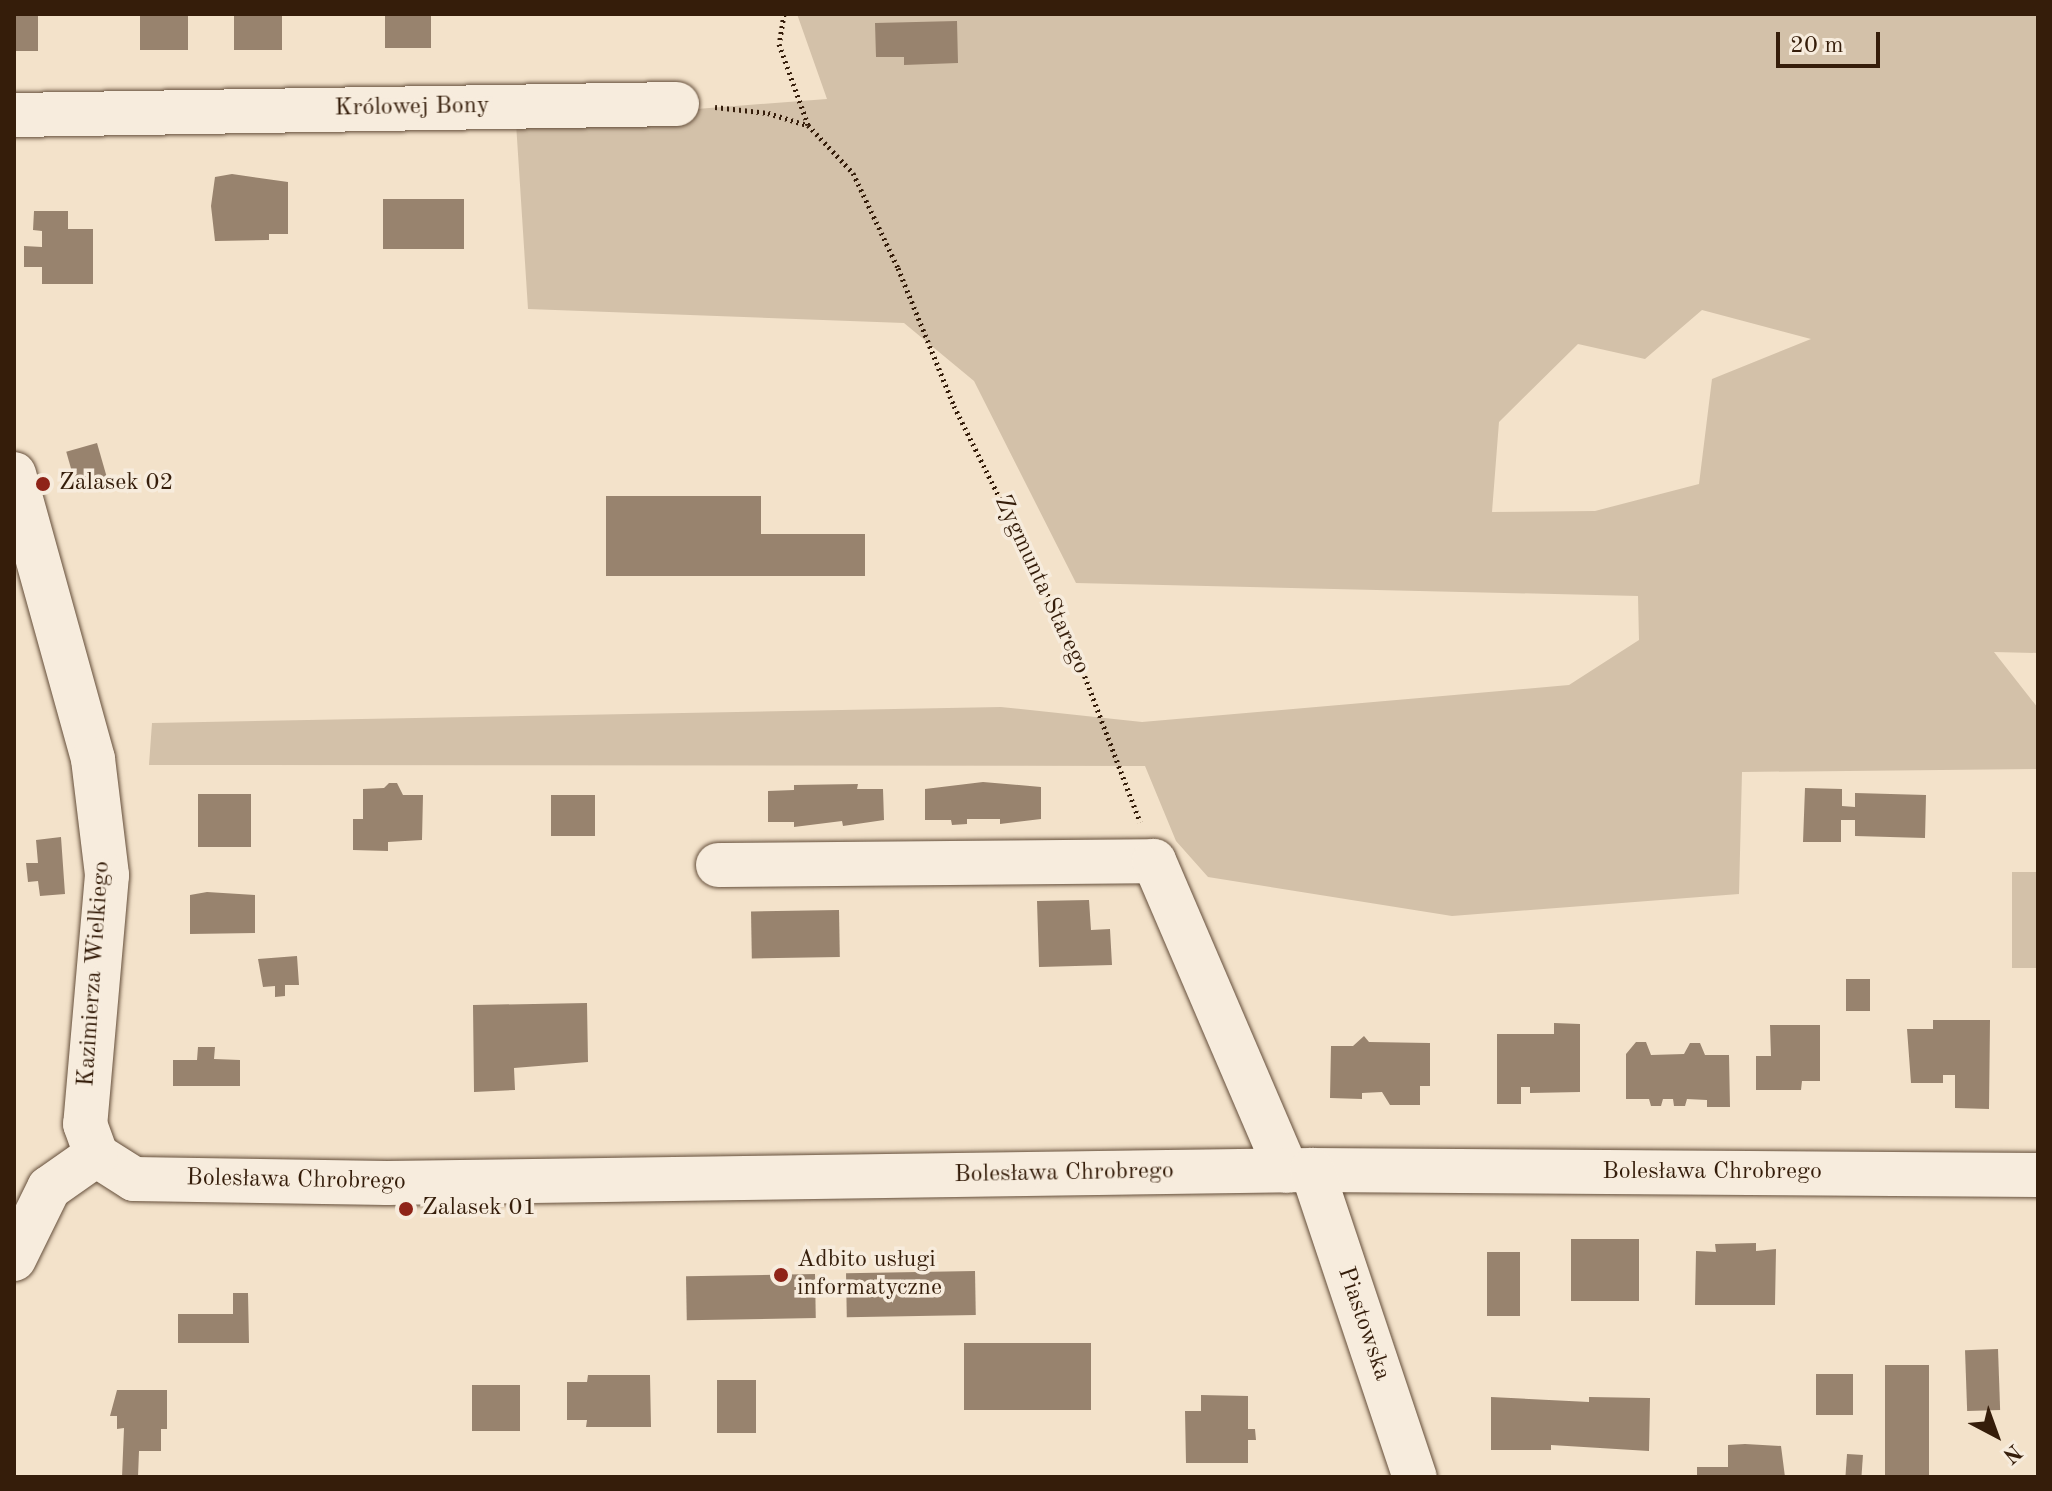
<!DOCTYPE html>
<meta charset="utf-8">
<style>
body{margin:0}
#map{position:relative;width:2052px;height:1491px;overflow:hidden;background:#f3e2ca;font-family:"Old Standard TT",serif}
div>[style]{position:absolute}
.green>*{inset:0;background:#d3c1a9;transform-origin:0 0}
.building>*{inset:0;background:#98836e;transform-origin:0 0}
.path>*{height:5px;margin-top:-2.5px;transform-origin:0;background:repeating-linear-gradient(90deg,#351d0a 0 2px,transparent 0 6px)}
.roads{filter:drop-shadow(0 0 2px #644e3a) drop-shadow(0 0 2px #644e3a)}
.minor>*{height:44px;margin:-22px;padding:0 22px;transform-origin:22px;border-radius:22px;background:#f7ecdd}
.dots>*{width:22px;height:22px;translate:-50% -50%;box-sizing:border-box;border:4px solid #f7ecdd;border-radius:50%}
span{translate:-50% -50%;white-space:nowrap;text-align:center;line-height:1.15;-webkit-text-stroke:7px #f7ecdd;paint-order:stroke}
.street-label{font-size:24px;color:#351d0a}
.poi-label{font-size:24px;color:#351d0a}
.left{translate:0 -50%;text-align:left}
.frame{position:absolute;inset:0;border:16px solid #351d0a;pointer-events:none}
.north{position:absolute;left:1956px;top:1395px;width:80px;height:80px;-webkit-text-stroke:6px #f7ecdd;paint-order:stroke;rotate:139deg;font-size:22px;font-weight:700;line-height:32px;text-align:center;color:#351d0a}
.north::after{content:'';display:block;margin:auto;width:28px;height:36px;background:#351d0a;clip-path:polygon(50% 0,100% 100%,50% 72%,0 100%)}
.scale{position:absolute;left:1776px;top:32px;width:104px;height:36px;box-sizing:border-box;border:4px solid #351d0a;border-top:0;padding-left:10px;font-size:24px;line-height:28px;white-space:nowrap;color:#351d0a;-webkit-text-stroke:6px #f7ecdd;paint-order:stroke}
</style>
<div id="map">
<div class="green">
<div style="clip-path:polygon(evenodd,797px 14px,2038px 14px,2038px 653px,1994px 652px,2038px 708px,2038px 769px,1742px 772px,1739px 894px,1452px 916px,1208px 877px,1176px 841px,1145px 766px,149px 765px,152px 723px,1001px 707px,1142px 722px,1569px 685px,1639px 640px,1638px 596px,1076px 583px,974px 381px,904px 323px,528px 309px,516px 123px,827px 99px,797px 14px,1702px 310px,1811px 339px,1712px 379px,1699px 484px,1595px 511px,1492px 512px,1499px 422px,1578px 344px,1645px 359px,1702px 310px)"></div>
<div style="left:2012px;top:872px;width:26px;height:96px"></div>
</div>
<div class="building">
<div style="left:14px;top:14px;width:24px;height:37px"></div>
<div style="left:140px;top:14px;width:48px;height:36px"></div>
<div style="left:234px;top:14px;width:48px;height:36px"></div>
<div style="left:385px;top:14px;width:46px;height:34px"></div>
<div style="clip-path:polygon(957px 21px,958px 63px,904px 65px,904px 57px,876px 57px,875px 23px)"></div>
<div style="clip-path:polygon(232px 174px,288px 182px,288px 234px,269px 234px,269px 240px,215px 241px,211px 206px,215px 177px)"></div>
<div style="left:464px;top:199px;width:50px;height:81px;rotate:90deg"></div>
<div style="clip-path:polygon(34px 211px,68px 211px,68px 229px,93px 229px,93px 284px,42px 284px,42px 267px,24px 267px,24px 246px,42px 247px,42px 231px,33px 230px)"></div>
<div style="left:97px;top:443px;width:37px;height:32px;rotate:74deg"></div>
<div style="clip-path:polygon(606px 496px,761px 496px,761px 534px,865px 534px,865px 576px,606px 576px)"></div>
<div style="clip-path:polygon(983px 782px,1041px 787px,1041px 819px,1000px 824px,1000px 819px,967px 819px,967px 824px,952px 825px,951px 820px,925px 820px,925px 789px)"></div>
<div style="clip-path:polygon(389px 783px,397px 783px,403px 795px,423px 795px,422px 840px,388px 842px,388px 851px,353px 850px,353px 819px,363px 819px,363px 789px,384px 788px)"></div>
<div style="clip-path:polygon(858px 784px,857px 789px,883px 789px,884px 820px,843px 826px,842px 821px,794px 827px,794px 822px,768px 822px,768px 791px,794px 790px,794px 785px)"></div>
<div style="clip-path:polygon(1805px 788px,1842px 789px,1842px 806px,1855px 807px,1855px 793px,1926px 795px,1925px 838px,1855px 836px,1855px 820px,1841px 820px,1841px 842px,1803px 842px)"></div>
<div style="left:198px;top:794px;width:53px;height:53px"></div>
<div style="left:551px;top:795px;width:44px;height:41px"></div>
<div style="clip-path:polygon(61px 837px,65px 894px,40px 896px,38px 881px,28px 882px,26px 863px,38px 863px,36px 840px)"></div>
<div style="clip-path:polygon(207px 892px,255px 895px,255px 933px,190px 934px,190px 895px)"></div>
<div style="clip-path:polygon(1089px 900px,1091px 930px,1110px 929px,1112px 965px,1039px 967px,1037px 901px)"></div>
<div style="left:839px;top:910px;width:47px;height:88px;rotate:89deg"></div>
<div style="clip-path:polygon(297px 956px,299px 985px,285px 985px,285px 996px,275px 997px,275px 986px,263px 987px,258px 959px)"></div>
<div style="left:1846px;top:979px;width:24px;height:32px"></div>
<div style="clip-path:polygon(587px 1003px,588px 1062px,514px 1068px,515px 1090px,474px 1092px,473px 1005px)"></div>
<div style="clip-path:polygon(1933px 1020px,1990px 1020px,1989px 1109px,1955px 1108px,1955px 1075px,1943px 1075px,1943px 1083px,1911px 1083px,1907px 1029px,1933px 1029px)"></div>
<div style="clip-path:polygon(1554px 1023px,1580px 1024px,1580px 1092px,1530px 1093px,1530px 1087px,1521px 1087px,1521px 1104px,1497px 1104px,1497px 1034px,1554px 1034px)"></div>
<div style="clip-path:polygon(1770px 1025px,1820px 1025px,1820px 1081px,1802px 1081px,1801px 1090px,1756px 1090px,1756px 1056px,1771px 1056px)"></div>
<div style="clip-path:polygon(1364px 1036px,1369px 1042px,1430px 1043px,1430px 1086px,1420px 1086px,1420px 1105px,1390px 1105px,1382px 1092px,1362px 1093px,1362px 1099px,1330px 1098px,1331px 1046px,1353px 1046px)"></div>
<div style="clip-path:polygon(1636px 1042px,1646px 1042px,1651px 1055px,1684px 1054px,1690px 1043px,1700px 1043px,1705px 1055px,1729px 1055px,1730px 1107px,1707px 1107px,1707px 1100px,1687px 1099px,1685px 1106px,1674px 1106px,1673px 1099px,1663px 1099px,1661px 1106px,1651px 1106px,1649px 1099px,1626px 1099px,1626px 1054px)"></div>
<div style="clip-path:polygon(198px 1047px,215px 1047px,214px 1059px,240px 1060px,240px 1086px,173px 1086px,173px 1060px,197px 1060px)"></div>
<div style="left:1571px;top:1239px;width:68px;height:62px"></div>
<div style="clip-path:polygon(1756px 1243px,1756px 1251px,1776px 1249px,1775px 1305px,1695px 1305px,1696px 1251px,1716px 1252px,1715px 1244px)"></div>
<div style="left:1487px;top:1252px;width:33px;height:64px"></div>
<div style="left:975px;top:1271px;width:44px;height:129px;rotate:89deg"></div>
<div style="left:815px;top:1274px;width:44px;height:129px;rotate:89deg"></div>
<div style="clip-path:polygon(233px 1293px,248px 1293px,249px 1343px,178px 1343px,178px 1314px,233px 1314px)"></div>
<div style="left:964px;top:1343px;width:127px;height:67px"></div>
<div style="left:1998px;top:1349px;width:61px;height:33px;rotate:88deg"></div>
<div style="left:1885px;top:1365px;width:44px;height:112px"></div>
<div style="left:1816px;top:1374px;width:37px;height:41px"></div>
<div style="clip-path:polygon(588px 1375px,650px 1375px,651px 1427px,586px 1427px,587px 1420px,567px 1420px,567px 1382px,587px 1382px)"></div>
<div style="left:717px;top:1380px;width:39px;height:53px"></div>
<div style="left:520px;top:1385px;width:46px;height:48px;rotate:90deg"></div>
<div style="clip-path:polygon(117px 1390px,167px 1390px,167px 1429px,161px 1429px,161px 1451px,139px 1451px,138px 1477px,122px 1477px,124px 1428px,117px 1429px,117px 1416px,110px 1416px)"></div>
<div style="clip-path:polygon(1201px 1395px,1248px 1396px,1248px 1429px,1255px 1429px,1256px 1440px,1248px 1440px,1248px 1463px,1186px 1463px,1185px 1411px,1201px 1411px)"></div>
<div style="clip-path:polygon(1491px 1397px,1589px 1402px,1589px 1397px,1650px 1398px,1649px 1451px,1551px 1445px,1551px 1450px,1491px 1450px)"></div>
<div style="clip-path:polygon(1745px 1444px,1781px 1446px,1785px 1477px,1697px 1477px,1697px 1467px,1728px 1467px,1728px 1445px)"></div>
<div style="left:1847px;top:1454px;width:16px;height:23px;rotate:4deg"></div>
</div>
<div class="path">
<div style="left:784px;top:14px;width:30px;rotate:99deg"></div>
<div style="left:779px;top:44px;width:86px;rotate:70.3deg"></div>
<div style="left:808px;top:125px;width:66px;rotate:46.8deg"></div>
<div style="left:853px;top:173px;width:105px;rotate:64.7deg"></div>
<div style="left:898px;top:268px;width:149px;rotate:67.9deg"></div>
<div style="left:954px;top:406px;width:270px;rotate:63.6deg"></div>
<div style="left:1074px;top:648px;width:186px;rotate:69.2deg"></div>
<div style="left:715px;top:107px;width:53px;rotate:6.5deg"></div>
<div style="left:768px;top:113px;width:41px;rotate:17.1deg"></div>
</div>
<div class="roads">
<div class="minor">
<div style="left:14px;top:115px;width:663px;rotate:-0.95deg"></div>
<div style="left:14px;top:474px;width:296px;rotate:74.5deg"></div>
<div style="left:93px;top:759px;width:117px;rotate:83.1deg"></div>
<div style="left:107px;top:875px;width:250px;rotate:95deg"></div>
<div style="left:85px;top:1124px;width:33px;rotate:70deg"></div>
<div style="left:718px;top:865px;width:436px;rotate:-0.5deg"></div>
<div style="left:1154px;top:861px;width:337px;rotate:66.8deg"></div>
<div style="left:96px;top:1155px;width:45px;rotate:32.3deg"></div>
<div style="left:134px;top:1179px;width:253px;rotate:0.9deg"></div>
<div style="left:387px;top:1183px;width:925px;rotate:-0.81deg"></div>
<div style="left:1312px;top:1170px;width:726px;rotate:0.39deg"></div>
<div style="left:1312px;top:1170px;width:324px;rotate:71.5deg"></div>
<div style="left:14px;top:1259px;width:79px;rotate:-63.8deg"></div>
<div style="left:49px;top:1188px;width:57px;rotate:-35.1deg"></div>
</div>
</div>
<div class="dots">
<div style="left:43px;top:484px;background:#8f2418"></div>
<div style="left:406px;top:1209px;background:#8f2418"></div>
<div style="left:781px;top:1275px;background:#8f2418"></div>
</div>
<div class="street-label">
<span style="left:412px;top:108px;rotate:-1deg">Królowej Bony</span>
<span style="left:1041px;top:585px;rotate:65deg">Zygmunta Starego</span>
<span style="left:95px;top:974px;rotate:-86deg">Kazimierza Wielkiego</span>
<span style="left:1712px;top:1173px">Bolesława Chrobrego</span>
<span style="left:1064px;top:1174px;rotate:-1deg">Bolesława Chrobrego</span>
<span style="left:296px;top:1181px;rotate:1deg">Bolesława Chrobrego</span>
<span style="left:1363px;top:1324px;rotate:71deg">Piastowska</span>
</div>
<div class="poi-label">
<span class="left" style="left:59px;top:484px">Zalasek 02</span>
<span class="left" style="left:422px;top:1209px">Zalasek 01</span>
<span class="left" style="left:797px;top:1275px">Adbito usługi<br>informatyczne</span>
</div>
<div class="frame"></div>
<div class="north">N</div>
<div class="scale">20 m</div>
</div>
